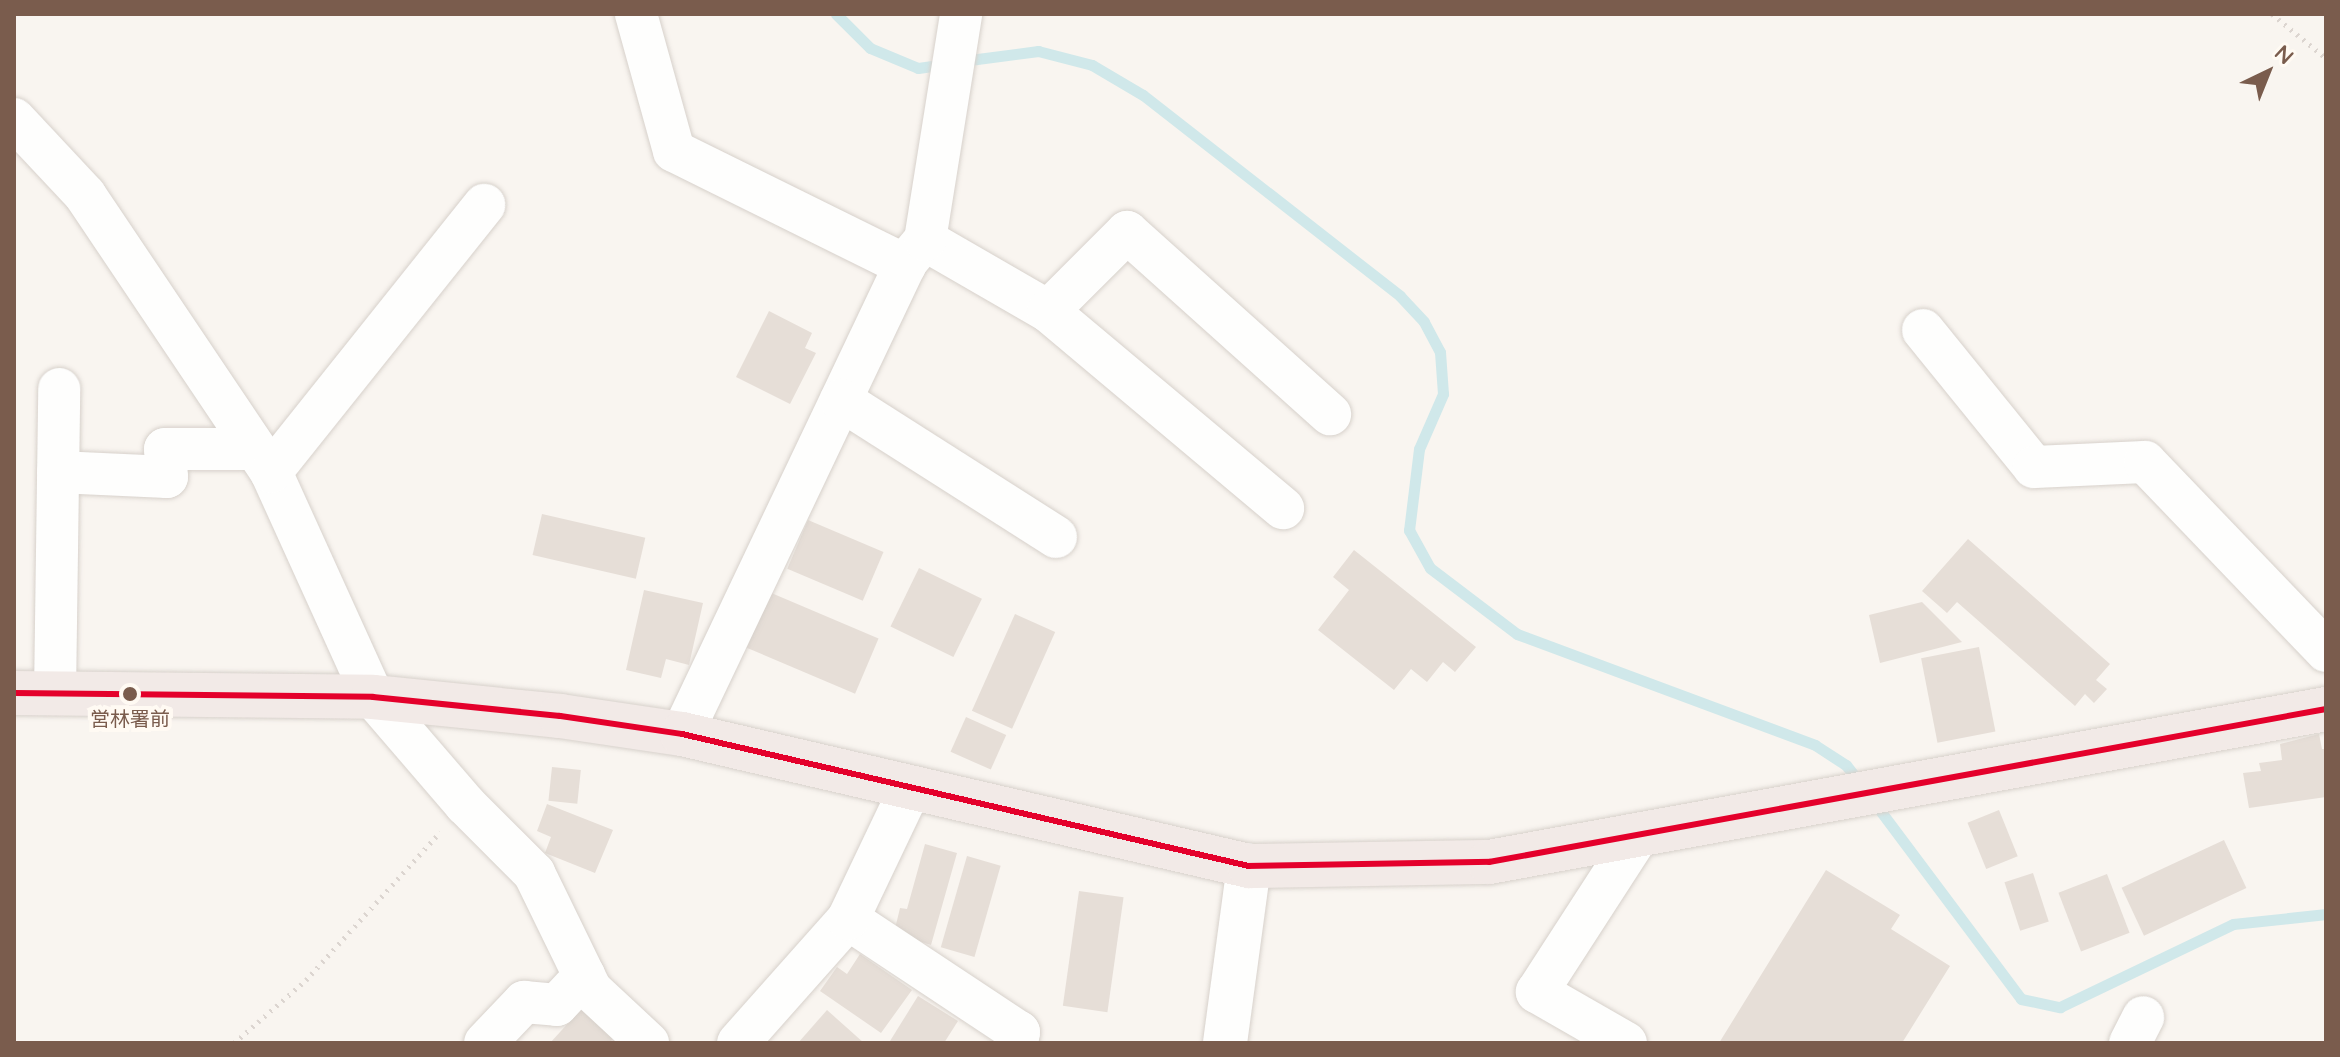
<!DOCTYPE html>
<meta charset="utf-8">
<style>
body{margin:0}
#map{position:relative;width:2340px;height:1057px;overflow:hidden;background:#f9f5f0;font-family:Quicksand,"Noto Sans JP",sans-serif}
div>[style]{position:absolute}
.stream>*{height:11px;margin:-5.5px;padding:0 5.5px;transform-origin:5.5px;border-radius:5.5px;background:#d0e8ea}
.building>*{inset:0;background:#e6ded7;transform-origin:0 0}
.path>*{height:5px;margin-top:-2.5px;transform-origin:0;background:repeating-linear-gradient(90deg,#dcd5d0 0 2px,transparent 0 8px)}
.roads{filter:drop-shadow(0 0 2px #d7d1cb) drop-shadow(0 0 2px #d7d1cb)}
.street>*{height:42px;margin:-21px;padding:0 21px;transform-origin:21px;border-radius:21px;background:#fefefd}
.secondary>*{height:44px;margin:-22px;padding:0 22px;transform-origin:22px;border-radius:22px;background:#fefefd}
.highway>*{height:44px;margin:-22px;padding:0 22px;transform-origin:22px;border-radius:22px;background:#f2eae7}
.bus-1>*{height:6px;margin:-3px;padding:0 3px;transform-origin:3px;border-radius:3px;background:#e4002b}
.dots>*{width:22px;height:22px;translate:-50% -50%;box-sizing:border-box;border:4px solid #fffaf3;border-radius:50%}
span{translate:-50% -50%;white-space:nowrap;text-align:center;line-height:1.15;-webkit-text-stroke:8px #fffaf3;paint-order:stroke}
.bus-label{font-size:20px;color:#7a5c4d}
.frame{position:absolute;inset:0;border:16px solid #7a5c4d;pointer-events:none}
.north{position:absolute;left:2228px;top:32px;width:80px;height:80px;-webkit-text-stroke:6px #fffaf3;paint-order:stroke;rotate:43deg;font-size:22px;font-weight:700;line-height:32px;text-align:center;color:#7a5c4d}
.north::after{content:'';display:block;margin:auto;width:28px;height:36px;background:#7a5c4d;clip-path:polygon(50% 0,100% 100%,50% 72%,0 100%)}
</style>
<div id="map">
<div class="stream">
<div style="left:836px;top:14px;width:48px;rotate:45deg"></div>
<div style="left:870px;top:48px;width:52px;rotate:22.6deg"></div>
<div style="left:918px;top:68px;width:27px;rotate:-8deg"></div>
<div style="left:962px;top:61px;width:77px;rotate:-7.5deg"></div>
<div style="left:1038px;top:51px;width:56px;rotate:14.5deg"></div>
<div style="left:1092px;top:65px;width:59px;rotate:30.5deg"></div>
<div style="left:1143px;top:95px;width:326px;rotate:38deg"></div>
<div style="left:1400px;top:296px;width:35px;rotate:47deg"></div>
<div style="left:1424px;top:322px;width:34px;rotate:62deg"></div>
<div style="left:1440px;top:352px;width:42px;rotate:85.9deg"></div>
<div style="left:1443px;top:394px;width:60px;rotate:113.6deg"></div>
<div style="left:1419px;top:449px;width:82px;rotate:97deg"></div>
<div style="left:1409px;top:530px;width:43px;rotate:61.1deg"></div>
<div style="left:1430px;top:568px;width:109px;rotate:37.2deg"></div>
<div style="left:1517px;top:634px;width:318px;rotate:20.4deg"></div>
<div style="left:1815px;top:745px;width:37px;rotate:33deg"></div>
<div style="left:1846px;top:765px;width:24px;rotate:52deg"></div>
<div style="left:1873px;top:801px;width:247px;rotate:53.2deg"></div>
<div style="left:2021px;top:999px;width:40px;rotate:12deg"></div>
<div style="left:2060px;top:1007px;width:192px;rotate:-25.6deg"></div>
<div style="left:2233px;top:924px;width:94px;rotate:-6.1deg"></div>
</div>
<div class="building">
<div style="clip-path:polygon(769px 311px,812px 333px,805px 348px,816px 353px,790px 404px,736px 377px)"></div>
<div style="left:542px;top:514px;width:106px;height:42px;rotate:13deg"></div>
<div style="left:808px;top:520px;width:82px;height:53px;rotate:23deg"></div>
<div style="clip-path:polygon(1968px 539px,2110px 664px,2096px 680px,2107px 689px,2094px 703px,2085px 694px,2075px 706px,1957px 602px,1947px 613px,1922px 591px)"></div>
<div style="clip-path:polygon(1354px 550px,1476px 647px,1455px 672px,1443px 662px,1427px 682px,1411px 669px,1394px 690px,1318px 630px,1349px 590px,1333px 577px)"></div>
<div style="left:919px;top:568px;width:70px;height:65px;rotate:26deg"></div>
<div style="clip-path:polygon(644px 590px,703px 603px,689px 665px,666px 659px,661px 678px,626px 670px)"></div>
<div style="left:769px;top:592px;width:119px;height:60px;rotate:23deg"></div>
<div style="clip-path:polygon(1922px 602px,1962px 642px,1880px 663px,1869px 615px)"></div>
<div style="left:1015px;top:614px;width:44px;height:106px;rotate:24deg"></div>
<div style="left:1979px;top:647px;width:86px;height:59px;rotate:79deg"></div>
<div style="left:966px;top:717px;width:44px;height:38px;rotate:24deg"></div>
<div style="clip-path:polygon(2319px 734px,2322px 749px,2326px 749px,2326px 797px,2249px 808px,2243px 773px,2261px 771px,2259px 763px,2282px 760px,2280px 744px)"></div>
<div style="left:552px;top:767px;width:29px;height:34px;rotate:6deg"></div>
<div style="clip-path:polygon(547px 804px,613px 830px,595px 873px,545px 853px,551px 837px,537px 831px)"></div>
<div style="left:1999px;top:810px;width:50px;height:34px;rotate:68deg"></div>
<div style="left:2224px;top:840px;width:53px;height:113px;rotate:65deg"></div>
<div style="clip-path:polygon(925px 844px,957px 853px,931px 945px,894px 933px,900px 908px,907px 909px)"></div>
<div style="left:967px;top:856px;width:35px;height:95px;rotate:16deg"></div>
<div style="clip-path:polygon(1826px 870px,1900px 915px,1891px 929px,1950px 966px,1902px 1043px,1719px 1043px)"></div>
<div style="left:2033px;top:873px;width:51px;height:30px;rotate:72deg"></div>
<div style="left:2107px;top:874px;width:63px;height:52px;rotate:69deg"></div>
<div style="left:1079px;top:891px;width:45px;height:116px;rotate:8deg"></div>
<div style="clip-path:polygon(860px 954px,912px 990px,881px 1033px,820px 991px,837px 967px,847px 974px)"></div>
<div style="clip-path:polygon(918px 996px,958px 1021px,944px 1043px,890px 1041px)"></div>
<div style="clip-path:polygon(582px 1008px,614px 1038px,609px 1043px,550px 1043px)"></div>
<div style="clip-path:polygon(827px 1010px,864px 1043px,798px 1043px)"></div>
</div>
<div class="path">
<div style="left:2272px;top:14px;width:70px;rotate:39.2deg"></div>
<div style="left:234px;top:1043px;width:96px;rotate:-41.2deg"></div>
<div style="left:306px;top:980px;width:200px;rotate:-47.8deg"></div>
</div>
<div class="roads">
<div class="street">
<div style="left:636px;top:14px;width:142px;rotate:74.5deg"></div>
<div style="left:674px;top:151px;width:258px;rotate:26.3deg"></div>
<div style="left:905px;top:265px;width:519px;rotate:115.43deg"></div>
<div style="left:14px;top:119px;width:104px;rotate:46.9deg"></div>
<div style="left:85px;top:195px;width:334px;rotate:56.1deg"></div>
<div style="left:271px;top:472px;width:247px;rotate:65.6deg"></div>
<div style="left:373px;top:697px;width:141px;rotate:49.3deg"></div>
<div style="left:465px;top:804px;width:98px;rotate:45deg"></div>
<div style="left:534px;top:873px;width:130px;rotate:64deg"></div>
<div style="left:591px;top:990px;width:78px;rotate:42.9deg"></div>
<div style="left:925px;top:240px;width:142px;rotate:30deg"></div>
<div style="left:1048px;top:311px;width:307px;rotate:40deg"></div>
<div style="left:908px;top:260px;width:26px;rotate:-50deg"></div>
<div style="left:925px;top:240px;width:229px;rotate:-80.9deg"></div>
<div style="left:1048px;top:311px;width:112px;rotate:-45deg"></div>
<div style="left:1127px;top:232px;width:273px;rotate:41.9deg"></div>
<div style="left:1923px;top:330px;width:176px;rotate:51deg"></div>
<div style="left:2034px;top:467px;width:111px;rotate:-2.6deg"></div>
<div style="left:2145px;top:462px;width:262px;rotate:46.2deg"></div>
<div style="left:841px;top:400px;width:255px;rotate:32.5deg"></div>
<div style="left:58px;top:472px;width:109px;rotate:2.6deg"></div>
<div style="left:167px;top:477px;width:28px;rotate:-94deg"></div>
<div style="left:165px;top:449px;width:90px"></div>
<div style="left:271px;top:472px;width:342px;rotate:-51.4deg"></div>
<div style="left:55px;top:694px;width:305px;rotate:-89.2deg"></div>
<div style="left:848px;top:919px;width:205px;rotate:33.5deg"></div>
<div style="left:1019px;top:1032px;width:11px;rotate:100deg"></div>
<div style="left:485px;top:1043px;width:57px;rotate:-46.4deg"></div>
<div style="left:524px;top:1002px;width:33px;rotate:5deg"></div>
<div style="left:557px;top:1005px;width:40px;rotate:-47deg"></div>
<div style="left:738px;top:1043px;width:166px;rotate:-48.4deg"></div>
<div style="left:848px;top:919px;width:146px;rotate:-64.5deg"></div>
<div style="left:1626px;top:1043px;width:103px;rotate:-150.2deg"></div>
<div style="left:1537px;top:992px;width:182px;rotate:-57.1deg"></div>
<div style="left:2130px;top:1043px;width:29px;rotate:-63deg"></div>
</div>
<div class="secondary">
<div style="left:1225px;top:1043px;width:179px;rotate:-82.3deg"></div>
</div>
<div class="highway">
<div style="left:14px;top:693px;width:359px;rotate:0.6deg"></div>
<div style="left:373px;top:697px;width:188px;rotate:5.8deg"></div>
<div style="left:560px;top:716px;width:123px;rotate:8.4deg"></div>
<div style="left:682px;top:734px;width:582px;rotate:13.11deg"></div>
<div style="left:1249px;top:866px;width:240px;rotate:-1deg"></div>
<div style="left:1489px;top:862px;width:851px;rotate:-10.36deg"></div>
</div>
</div>
<div class="bus-1">
<div style="left:14px;top:693px;width:359px;rotate:0.6deg"></div>
<div style="left:373px;top:697px;width:188px;rotate:5.8deg"></div>
<div style="left:560px;top:716px;width:123px;rotate:8.4deg"></div>
<div style="left:682px;top:734px;width:582px;rotate:13.11deg"></div>
<div style="left:1249px;top:866px;width:240px;rotate:-1deg"></div>
<div style="left:1489px;top:862px;width:851px;rotate:-10.36deg"></div>
</div>
<div class="dots">
<div style="left:130px;top:694px;background:#7a5c4d"></div>
</div>
<div class="bus-label">
<span style="left:130px;top:718px">営林署前</span>
</div>
<div class="frame"></div>
<div class="north">N</div>
</div>
